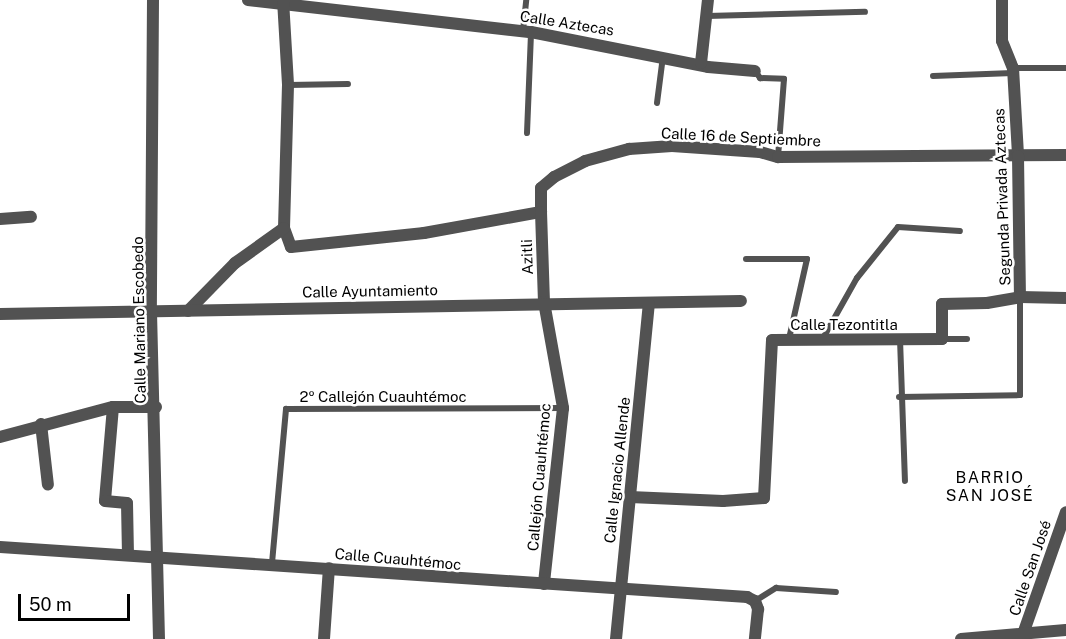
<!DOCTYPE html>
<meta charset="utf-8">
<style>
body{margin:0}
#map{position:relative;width:1066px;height:639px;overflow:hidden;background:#fff;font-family:"Public Sans",sans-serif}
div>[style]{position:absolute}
.lane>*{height:6px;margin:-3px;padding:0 3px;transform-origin:3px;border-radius:3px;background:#525252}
.street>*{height:12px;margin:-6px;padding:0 6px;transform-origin:6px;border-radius:6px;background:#525252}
span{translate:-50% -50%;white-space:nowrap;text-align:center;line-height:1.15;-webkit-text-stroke:5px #fff;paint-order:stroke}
.street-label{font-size:15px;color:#000}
.neighbourhood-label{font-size:16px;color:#000;letter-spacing:1.5px}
.scale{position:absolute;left:18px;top:594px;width:112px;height:27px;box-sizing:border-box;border:3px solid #000;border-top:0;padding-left:8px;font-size:18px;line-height:21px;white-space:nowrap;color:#000;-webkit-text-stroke:4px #fff;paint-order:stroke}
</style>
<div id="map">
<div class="lane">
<div style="left:707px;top:16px;width:158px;rotate:-1.5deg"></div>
<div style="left:523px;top:31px;width:31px;rotate:-84deg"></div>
<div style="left:1013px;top:68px;width:53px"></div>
<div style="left:755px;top:71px;width:9px;rotate:54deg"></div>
<div style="left:760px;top:78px;width:24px;rotate:2deg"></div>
<div style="left:784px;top:79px;width:78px;rotate:94.4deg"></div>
<div style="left:933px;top:76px;width:80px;rotate:-2.1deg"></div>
<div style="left:288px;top:85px;width:60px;rotate:-1deg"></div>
<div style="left:657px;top:103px;width:47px;rotate:-82.7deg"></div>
<div style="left:527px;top:133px;width:101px;rotate:-87.7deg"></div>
<div style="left:746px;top:259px;width:61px"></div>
<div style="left:807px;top:259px;width:82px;rotate:102.7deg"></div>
<div style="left:900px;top:339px;width:142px;rotate:88deg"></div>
<div style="left:942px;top:339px;width:25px"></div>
<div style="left:822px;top:340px;width:71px;rotate:-60.6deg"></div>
<div style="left:857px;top:278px;width:65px;rotate:-51.2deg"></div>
<div style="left:898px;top:227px;width:62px;rotate:3.7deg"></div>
<div style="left:899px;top:397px;width:121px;rotate:-0.9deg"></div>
<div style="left:1020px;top:395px;width:98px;rotate:-90deg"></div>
<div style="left:272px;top:563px;width:155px;rotate:-84.8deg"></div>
<div style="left:286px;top:409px;width:277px;rotate:-0.2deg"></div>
<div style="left:755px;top:601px;width:25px;rotate:-32deg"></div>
<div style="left:776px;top:588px;width:60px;rotate:3.8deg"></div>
</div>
<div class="street">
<div style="left:153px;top:0;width:312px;rotate:90.4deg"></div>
<div style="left:151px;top:312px;width:327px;rotate:88.6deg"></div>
<div style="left:248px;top:0;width:285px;rotate:6.5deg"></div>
<div style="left:531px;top:32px;width:180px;rotate:11.2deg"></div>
<div style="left:708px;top:67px;width:47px;rotate:4.9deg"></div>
<div style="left:283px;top:0;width:85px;rotate:86.6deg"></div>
<div style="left:288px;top:85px;width:143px;rotate:91.6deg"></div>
<div style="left:284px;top:228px;width:20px;rotate:70deg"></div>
<div style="left:291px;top:247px;width:134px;rotate:-6deg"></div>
<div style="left:424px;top:233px;width:119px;rotate:-10.2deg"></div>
<div style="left:541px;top:212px;width:24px;rotate:-90deg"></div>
<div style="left:541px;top:188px;width:17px;rotate:-40deg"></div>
<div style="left:554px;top:177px;width:35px;rotate:-27deg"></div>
<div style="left:585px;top:161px;width:46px;rotate:-15.3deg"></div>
<div style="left:629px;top:149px;width:43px;rotate:-4deg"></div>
<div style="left:672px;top:146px;width:88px;rotate:3.9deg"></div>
<div style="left:760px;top:152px;width:19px;rotate:16deg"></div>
<div style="left:778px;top:157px;width:288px;rotate:-0.4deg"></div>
<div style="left:1002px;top:0;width:41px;rotate:90deg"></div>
<div style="left:1002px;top:41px;width:29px;rotate:68deg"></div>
<div style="left:1013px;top:68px;width:88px;rotate:86.7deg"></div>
<div style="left:1018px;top:156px;width:141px;rotate:89.2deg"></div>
<div style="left:701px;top:63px;width:63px;rotate:-83.7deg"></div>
<div style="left:541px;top:212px;width:90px;rotate:88.1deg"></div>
<div style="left:544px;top:302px;width:108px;rotate:79.8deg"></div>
<div style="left:563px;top:408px;width:177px;rotate:96.2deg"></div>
<div style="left:0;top:219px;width:31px;rotate:-4deg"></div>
<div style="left:188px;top:311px;width:67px;rotate:-45.6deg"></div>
<div style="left:235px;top:263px;width:60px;rotate:-35.5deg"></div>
<div style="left:0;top:314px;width:741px;rotate:-1.01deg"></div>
<div style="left:113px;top:407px;width:94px;rotate:94.9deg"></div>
<div style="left:105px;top:501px;width:22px;rotate:5deg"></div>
<div style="left:127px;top:503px;width:51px;rotate:88.9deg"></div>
<div style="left:41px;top:424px;width:61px;rotate:83.5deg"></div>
<div style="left:0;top:437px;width:117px;rotate:-14.9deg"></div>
<div style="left:113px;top:407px;width:43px"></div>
<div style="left:630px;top:497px;width:93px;rotate:2.5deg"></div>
<div style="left:723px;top:501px;width:41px;rotate:-4.2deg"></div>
<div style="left:764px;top:498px;width:158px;rotate:-87.1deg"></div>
<div style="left:772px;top:340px;width:170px;rotate:-0.3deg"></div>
<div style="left:942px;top:339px;width:35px;rotate:-90deg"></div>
<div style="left:942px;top:304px;width:45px;rotate:-1.3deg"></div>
<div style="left:987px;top:303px;width:34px;rotate:-10deg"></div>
<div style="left:1020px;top:297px;width:46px;rotate:1.2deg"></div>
<div style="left:0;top:547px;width:749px;rotate:3.83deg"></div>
<div style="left:747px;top:597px;width:9px;rotate:27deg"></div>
<div style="left:755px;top:601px;width:9px;rotate:69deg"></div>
<div style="left:758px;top:609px;width:30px;rotate:96deg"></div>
<div style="left:1023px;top:634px;width:129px;rotate:-70.6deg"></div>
<div style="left:324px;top:639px;width:71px;rotate:-86deg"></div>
<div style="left:616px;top:639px;width:337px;rotate:-84.4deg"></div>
<div style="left:961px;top:639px;width:105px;rotate:-4.9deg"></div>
</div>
<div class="street-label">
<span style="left:567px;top:23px;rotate:9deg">Calle Aztecas</span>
<span style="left:741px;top:137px;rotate:3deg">Calle 16 de Septiembre</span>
<span style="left:1002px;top:197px;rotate:-92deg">Segunda Privada Aztecas</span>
<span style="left:527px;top:257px;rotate:-92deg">Azitli</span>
<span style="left:370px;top:291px;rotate:-1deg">Calle Ayuntamiento</span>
<span style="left:139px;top:320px;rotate:-91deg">Calle Mariano Escobedo</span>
<span style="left:844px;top:325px">Calle Tezontitla</span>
<span style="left:383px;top:397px">2º Callejón Cuauhtémoc</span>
<span style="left:617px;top:470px;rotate:-84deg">Calle Ignacio Allende</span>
<span style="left:539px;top:477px;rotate:-85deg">Callejón Cuauhtémoc</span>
<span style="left:398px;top:559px;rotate:5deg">Calle Cuauhtémoc</span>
<span style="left:1030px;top:568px;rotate:-71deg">Calle San José</span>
</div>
<div class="neighbourhood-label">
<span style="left:990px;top:487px">BARRIO<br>SAN JOSÉ</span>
</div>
<div class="scale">50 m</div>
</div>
